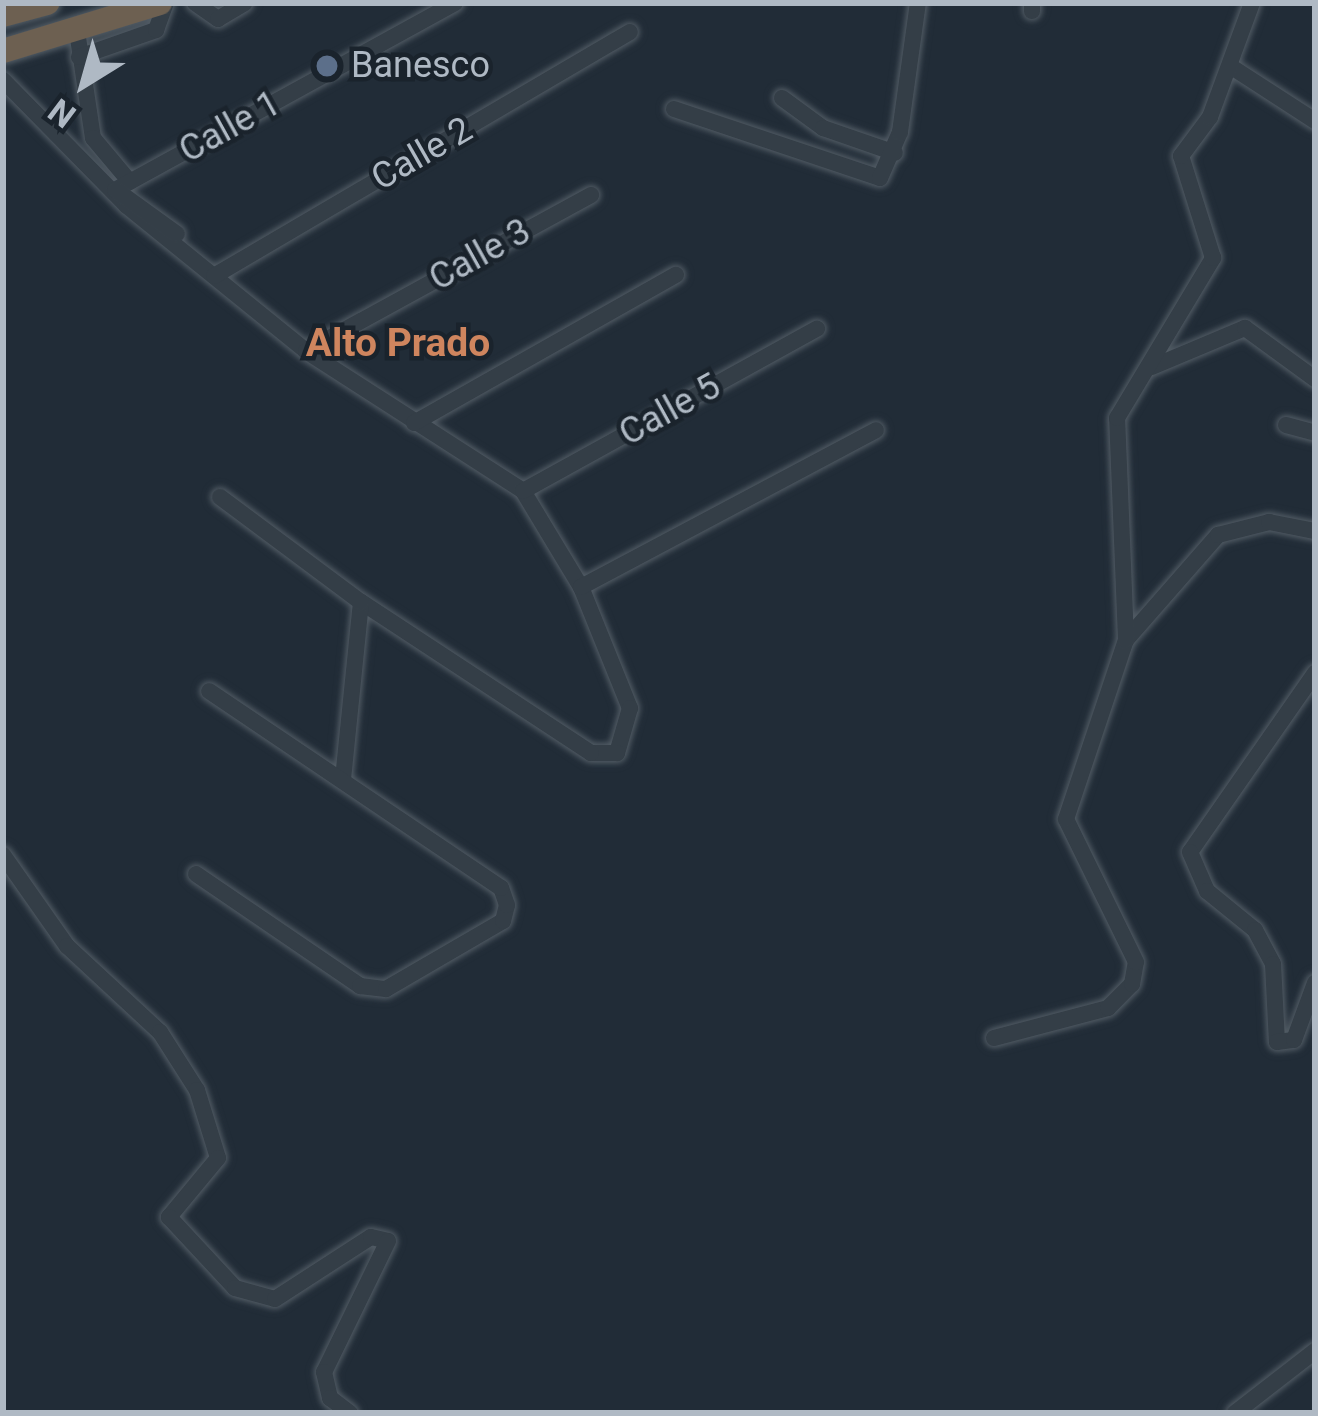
<!DOCTYPE html>
<style>
body{margin:0}
#map{position:relative;width:1318px;height:1416px;overflow:hidden;background:#212c37;font-family:Roboto,sans-serif}
div>[style]{position:absolute}
.roads{filter:drop-shadow(0 0 3px #525c65) drop-shadow(0 0 3px #525c65)}
.minor>*{height:16px;margin:-8px;padding:0 8px;transform-origin:8px;border-radius:8px;background:#343e47}
.highway>*{height:24px;margin:-12px;padding:0 12px;transform-origin:12px;border-radius:12px;background:#6d6051}
.dots>*{width:33px;height:33px;translate:-50% -50%;box-sizing:border-box;border:6px solid #1a232c;border-radius:50%}
span{translate:-50% -50%;white-space:nowrap;text-align:center;line-height:1.15;-webkit-text-stroke:9px #1a232c;paint-order:stroke}
.poi-label{font-size:36px;color:#afb9c4}
.left{translate:0 -50%;text-align:left}
.street-label{font-size:36px;color:#afb9c4}
.neighbourhood-label{font-size:39px;color:#cf855e;font-weight:700}
.frame{position:absolute;inset:0;border:6px solid #afb9c4;pointer-events:none}
.north{position:absolute;left:24px;top:24px;width:120px;height:120px;-webkit-text-stroke:9px #1a232c;paint-order:stroke;rotate:217deg;font-size:33px;font-weight:700;line-height:48px;text-align:center;color:#afb9c4}
.north::after{content:'';display:block;margin:auto;width:42px;height:54px;background:#afb9c4;clip-path:polygon(50% 0,100% 100%,50% 72%,0 100%)}
</style>
<div id="map">
<div class="roads">
<div class="minor">
<div style="left:195px;top:3px;width:28px;rotate:35deg"></div>
<div style="left:218px;top:19px;width:31px;rotate:-31deg"></div>
<div style="left:1032px;top:11px;width:8px;rotate:-90deg"></div>
<div style="left:77px;top:31px;width:108px;rotate:81.5deg"></div>
<div style="left:93px;top:138px;width:57px;rotate:49.9deg"></div>
<div style="left:79px;top:57px;width:82px;rotate:-19.3deg"></div>
<div style="left:156px;top:30px;width:29px;rotate:-70deg"></div>
<div style="left:1230px;top:66px;width:101px;rotate:32.9deg"></div>
<div style="left:3px;top:80px;width:177px;rotate:45.5deg"></div>
<div style="left:127px;top:206px;width:230px;rotate:39deg"></div>
<div style="left:306px;top:351px;width:258px;rotate:32.8deg"></div>
<div style="left:523px;top:491px;width:112px;rotate:58.9deg"></div>
<div style="left:581px;top:587px;width:131px;rotate:68deg"></div>
<div style="left:630px;top:708px;width:47px;rotate:106.1deg"></div>
<div style="left:617px;top:753px;width:26px;rotate:180deg"></div>
<div style="left:591px;top:753px;width:275px;rotate:-146.7deg"></div>
<div style="left:361px;top:602px;width:178px;rotate:95.8deg"></div>
<div style="left:782px;top:98px;width:51px;rotate:36.2deg"></div>
<div style="left:823px;top:128px;width:76px;rotate:19.1deg"></div>
<div style="left:674px;top:109px;width:217px;rotate:18.5deg"></div>
<div style="left:880px;top:178px;width:50px;rotate:-66.5deg"></div>
<div style="left:900px;top:132px;width:130px;rotate:-82.1deg"></div>
<div style="left:115px;top:190px;width:388px;rotate:-28.8deg"></div>
<div style="left:116px;top:190px;width:75px;rotate:35.8deg"></div>
<div style="left:214px;top:276px;width:482px;rotate:-30.4deg"></div>
<div style="left:306px;top:351px;width:325px;rotate:-28.7deg"></div>
<div style="left:1152px;top:367px;width:101px;rotate:-22.8deg"></div>
<div style="left:1245px;top:328px;width:87px;rotate:36.1deg"></div>
<div style="left:414px;top:423px;width:301px;rotate:-29.5deg"></div>
<div style="left:1286px;top:425px;width:30px;rotate:15deg"></div>
<div style="left:523px;top:491px;width:336px;rotate:-28.9deg"></div>
<div style="left:220px;top:497px;width:176px;rotate:36.7deg"></div>
<div style="left:581px;top:587px;width:334px;rotate:-28deg"></div>
<div style="left:1126px;top:640px;width:140px;rotate:-48.8deg"></div>
<div style="left:1218px;top:535px;width:53px;rotate:-14.3deg"></div>
<div style="left:1269px;top:522px;width:47px;rotate:11.1deg"></div>
<div style="left:1315px;top:673px;width:218px;rotate:124.9deg"></div>
<div style="left:1190px;top:852px;width:43px;rotate:66.4deg"></div>
<div style="left:1207px;top:891px;width:62px;rotate:39.1deg"></div>
<div style="left:1255px;top:930px;width:38px;rotate:62deg"></div>
<div style="left:1273px;top:964px;width:78px;rotate:87.1deg"></div>
<div style="left:1277px;top:1042px;width:17px;rotate:-7deg"></div>
<div style="left:1294px;top:1040px;width:61px;rotate:-69.8deg"></div>
<div style="left:3px;top:855px;width:111px;rotate:54.9deg"></div>
<div style="left:67px;top:946px;width:127px;rotate:42.8deg"></div>
<div style="left:160px;top:1032px;width:69px;rotate:57.5deg"></div>
<div style="left:197px;top:1090px;width:71px;rotate:72.8deg"></div>
<div style="left:218px;top:1158px;width:77px;rotate:129.7deg"></div>
<div style="left:169px;top:1217px;width:97px;rotate:47.1deg"></div>
<div style="left:235px;top:1288px;width:41px;rotate:15.4deg"></div>
<div style="left:275px;top:1299px;width:114px;rotate:-32.9deg"></div>
<div style="left:371px;top:1237px;width:17px;rotate:13deg"></div>
<div style="left:388px;top:1241px;width:146px;rotate:116deg"></div>
<div style="left:324px;top:1372px;width:27px;rotate:77deg"></div>
<div style="left:330px;top:1398px;width:25px;rotate:37deg"></div>
<div style="left:196px;top:874px;width:199px;rotate:34.3deg"></div>
<div style="left:360px;top:986px;width:26px;rotate:7deg"></div>
<div style="left:386px;top:989px;width:135px;rotate:-30.2deg"></div>
<div style="left:503px;top:921px;width:16px;rotate:-76deg"></div>
<div style="left:507px;top:905px;width:18px;rotate:-109deg"></div>
<div style="left:501px;top:888px;width:352px;rotate:-146deg"></div>
<div style="left:994px;top:1038px;width:118px;rotate:-14.7deg"></div>
<div style="left:1108px;top:1008px;width:34px;rotate:-45deg"></div>
<div style="left:1132px;top:984px;width:22px;rotate:-80deg"></div>
<div style="left:1136px;top:962px;width:159px;rotate:-116.1deg"></div>
<div style="left:1066px;top:819px;width:189px;rotate:-71.5deg"></div>
<div style="left:1126px;top:640px;width:222px;rotate:-92.3deg"></div>
<div style="left:1117px;top:418px;width:187px;rotate:-59deg"></div>
<div style="left:1213px;top:258px;width:107px;rotate:-107.4deg"></div>
<div style="left:1181px;top:156px;width:49px;rotate:-53.4deg"></div>
<div style="left:1210px;top:117px;width:121px;rotate:-69.8deg"></div>
<div style="left:1235px;top:1413px;width:101px;rotate:-37.8deg"></div>
</div>
<div class="highway">
<div style="left:3px;top:15px;width:46px;rotate:-15.3deg"></div>
<div style="left:3px;top:51px;width:164px;rotate:-17deg"></div>
</div>
</div>
<div class="dots">
<div style="left:327px;top:66px;background:#5c6f8a"></div>
</div>
<div class="poi-label">
<span class="left" style="left:351px;top:66px">Banesco</span>
</div>
<div class="street-label">
<span style="left:230px;top:127px;rotate:-29deg">Calle 1</span>
<span style="left:422px;top:154px;rotate:-30deg">Calle 2</span>
<span style="left:480px;top:255px;rotate:-29deg">Calle 3</span>
<span style="left:670px;top:410px;rotate:-29deg">Calle 5</span>
</div>
<div class="neighbourhood-label">
<span style="left:398px;top:343px">Alto Prado</span>
</div>
<div class="frame"></div>
<div class="north">N</div>
</div>
